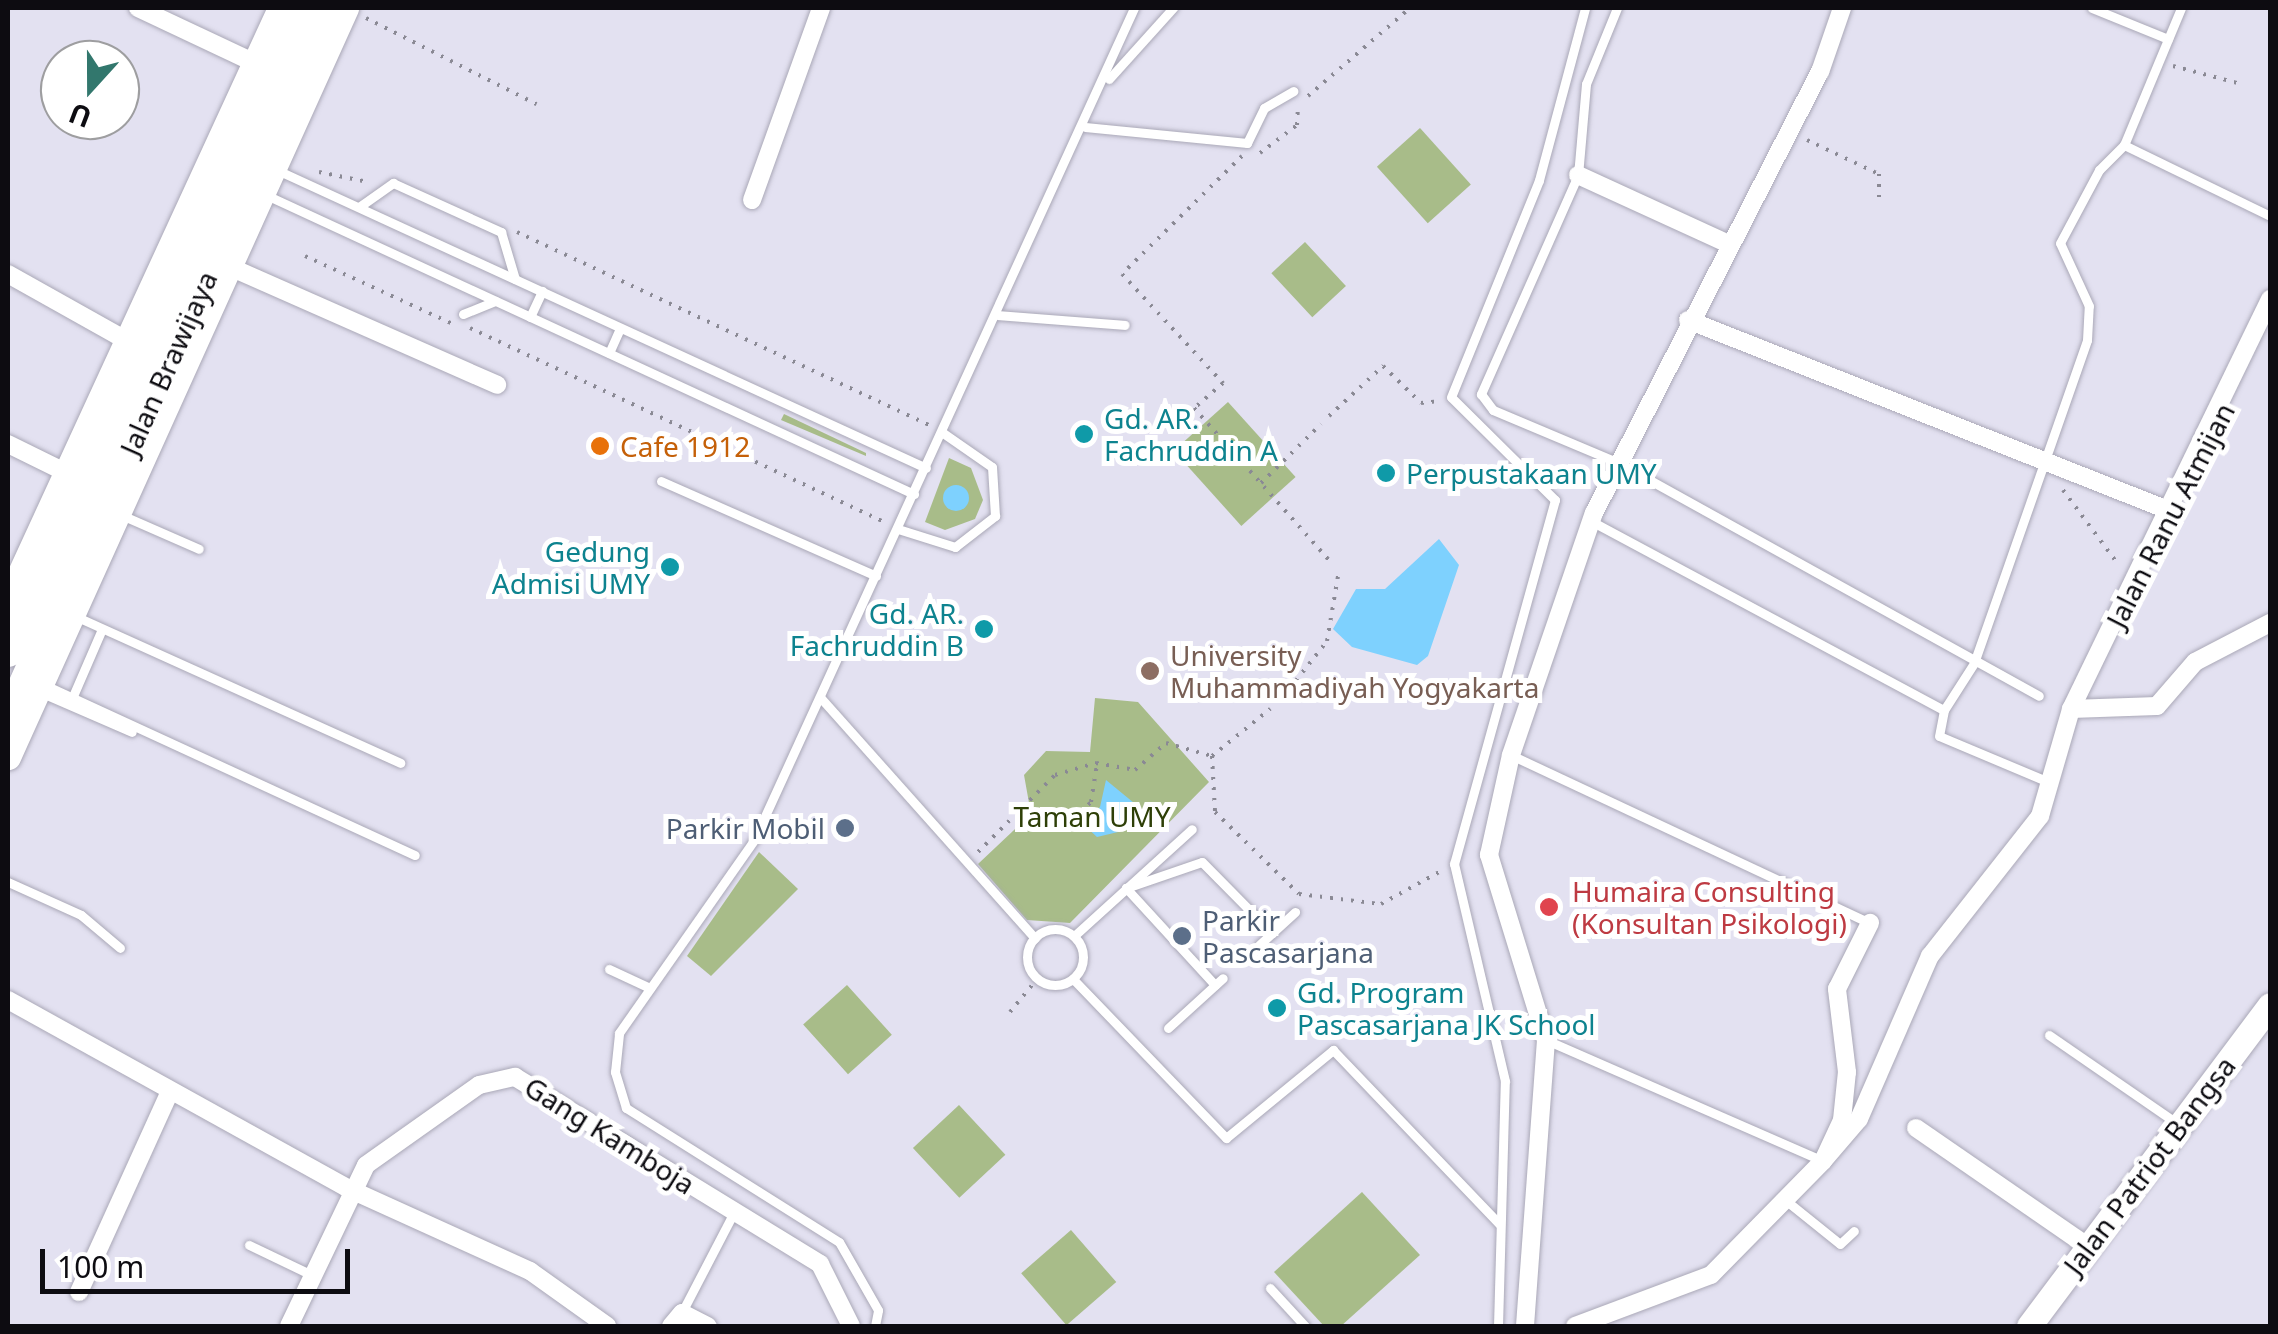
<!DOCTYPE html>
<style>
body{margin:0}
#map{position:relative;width:2278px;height:1334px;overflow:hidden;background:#e3e1f1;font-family:"Noto Sans",sans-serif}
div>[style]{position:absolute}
.green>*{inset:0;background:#a8bc89;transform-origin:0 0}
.water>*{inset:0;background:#7ed1fe}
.round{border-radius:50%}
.path>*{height:4px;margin-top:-2px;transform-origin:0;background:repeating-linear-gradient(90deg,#8a8994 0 2.5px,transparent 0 10.5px)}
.roads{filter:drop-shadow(0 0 2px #aaa8b7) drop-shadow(0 0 2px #aaa8b7)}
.lane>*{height:9px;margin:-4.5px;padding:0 4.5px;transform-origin:4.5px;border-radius:4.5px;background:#fff}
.lane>.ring{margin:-4.5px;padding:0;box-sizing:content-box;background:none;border:9px solid #fff;border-radius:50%}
.street>*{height:18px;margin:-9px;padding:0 9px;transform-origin:9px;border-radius:9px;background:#fff}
.secondary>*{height:25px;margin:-12.5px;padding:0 12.5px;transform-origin:12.5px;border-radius:12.5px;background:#fff}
.highway>*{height:30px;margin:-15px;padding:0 15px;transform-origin:15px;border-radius:15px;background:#fff}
.dots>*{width:28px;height:28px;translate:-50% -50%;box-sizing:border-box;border:5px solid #fff;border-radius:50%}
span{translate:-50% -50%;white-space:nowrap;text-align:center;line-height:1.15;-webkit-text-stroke:10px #fff;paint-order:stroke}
.street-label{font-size:28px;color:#0d0c11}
.culture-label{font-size:28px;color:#0d838f}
.left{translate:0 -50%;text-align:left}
.right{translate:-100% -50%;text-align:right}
.food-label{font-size:28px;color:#c56008}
.education-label{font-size:28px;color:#785e54}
.park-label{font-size:28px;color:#2e3f07}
.service-label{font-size:28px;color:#4e5e75}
.health-label{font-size:28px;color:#be3a42}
.frame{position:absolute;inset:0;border:10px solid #0d0c11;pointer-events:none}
.north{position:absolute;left:40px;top:40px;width:100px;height:100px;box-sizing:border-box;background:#fff;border:2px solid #9e9ea0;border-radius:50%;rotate:201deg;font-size:28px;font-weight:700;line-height:40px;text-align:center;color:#0d0c11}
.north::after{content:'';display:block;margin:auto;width:35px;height:45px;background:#32776d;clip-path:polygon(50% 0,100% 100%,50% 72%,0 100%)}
.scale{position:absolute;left:40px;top:1249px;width:310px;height:45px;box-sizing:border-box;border:5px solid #0d0c11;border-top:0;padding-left:12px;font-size:30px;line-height:35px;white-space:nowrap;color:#0d0c11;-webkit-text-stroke:8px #fff;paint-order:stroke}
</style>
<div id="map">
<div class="green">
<div style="left:1420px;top:128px;width:76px;height:58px;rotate:48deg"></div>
<div style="left:1305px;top:242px;width:60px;height:46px;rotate:47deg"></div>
<div style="left:1228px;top:402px;width:101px;height:73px;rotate:48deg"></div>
<div style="clip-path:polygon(784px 414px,866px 453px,866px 456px,781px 420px)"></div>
<div style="clip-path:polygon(949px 458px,971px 468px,983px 500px,975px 519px,945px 530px,925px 522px)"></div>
<div style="clip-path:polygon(1095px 698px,1138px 702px,1209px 782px,1070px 923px,1027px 920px,978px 864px,1031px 814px,1024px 775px,1046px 751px,1090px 752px)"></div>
<div style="clip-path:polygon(759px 852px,798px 889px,711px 976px,687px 956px)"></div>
<div style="left:847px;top:985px;width:67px;height:59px;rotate:48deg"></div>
<div style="left:959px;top:1105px;width:68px;height:63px;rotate:47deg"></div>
<div style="clip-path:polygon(1362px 1192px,1420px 1255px,1341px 1326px,1324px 1326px,1274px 1272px)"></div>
<div style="left:1071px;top:1230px;width:69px;height:66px;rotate:49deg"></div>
</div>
<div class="water">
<div class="round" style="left:943px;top:485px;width:26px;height:26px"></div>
<div style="clip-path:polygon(1439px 539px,1459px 565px,1428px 656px,1417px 665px,1352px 647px,1333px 629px,1356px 589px,1385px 589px)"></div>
<div style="clip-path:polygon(1106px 780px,1134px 803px,1118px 832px,1097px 837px,1082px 823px,1100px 807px)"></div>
</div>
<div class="path">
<div style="left:366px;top:18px;width:191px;rotate:26.8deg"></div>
<div style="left:2173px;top:66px;width:70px;rotate:14.8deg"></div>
<div style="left:1308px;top:96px;width:135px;rotate:-40.8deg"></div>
<div style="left:1807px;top:140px;width:80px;rotate:25.3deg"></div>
<div style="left:1879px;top:174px;width:23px;rotate:90deg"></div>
<div style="left:1260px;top:153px;width:46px;rotate:-37.1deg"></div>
<div style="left:1297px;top:125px;width:19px;rotate:-87deg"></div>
<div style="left:1242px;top:156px;width:168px;rotate:135.5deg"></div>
<div style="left:1122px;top:274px;width:149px;rotate:47.2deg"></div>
<div style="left:1223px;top:383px;width:38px;rotate:139deg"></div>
<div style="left:1194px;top:408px;width:205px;rotate:48.4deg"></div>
<div style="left:319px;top:172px;width:50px;rotate:11.5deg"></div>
<div style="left:517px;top:232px;width:455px;rotate:25.1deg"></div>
<div style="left:305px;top:256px;width:161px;rotate:24.7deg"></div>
<div style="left:470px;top:328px;width:455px;rotate:25.1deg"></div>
<div style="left:1329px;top:416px;width:74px;rotate:-42.8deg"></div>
<div style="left:1383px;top:366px;width:53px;rotate:44.2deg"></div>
<div style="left:1421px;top:403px;width:18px;rotate:-6deg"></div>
<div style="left:1261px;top:483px;width:84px;rotate:-44.5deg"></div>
<div style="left:2063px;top:490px;width:92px;rotate:53.4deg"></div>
<div style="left:1283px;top:697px;width:71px;rotate:-51.8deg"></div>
<div style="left:1327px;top:641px;width:72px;rotate:-80.4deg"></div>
<div style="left:1212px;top:756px;width:75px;rotate:-39deg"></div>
<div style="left:1064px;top:825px;width:35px;rotate:-40deg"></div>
<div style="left:1091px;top:802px;width:39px;rotate:-81deg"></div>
<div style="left:978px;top:852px;width:109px;rotate:-45deg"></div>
<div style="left:1055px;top:775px;width:43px;rotate:-16.3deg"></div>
<div style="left:1096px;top:763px;width:40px;rotate:10deg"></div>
<div style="left:1135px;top:770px;width:41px;rotate:-41.1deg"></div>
<div style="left:1166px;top:743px;width:48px;rotate:15.8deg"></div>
<div style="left:1212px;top:756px;width:56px;rotate:86.9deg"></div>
<div style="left:1215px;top:812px;width:117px;rotate:44.3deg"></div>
<div style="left:1299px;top:894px;width:83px;rotate:7deg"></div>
<div style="left:1381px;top:904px;width:68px;rotate:-28.8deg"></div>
<div style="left:1010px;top:1012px;width:43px;rotate:-50.7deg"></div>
</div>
<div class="roads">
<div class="lane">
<div style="left:1617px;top:8px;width:82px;rotate:112.2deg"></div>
<div style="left:1586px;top:84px;width:91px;rotate:95deg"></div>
<div style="left:1578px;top:175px;width:240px;rotate:113.9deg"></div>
<div style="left:1481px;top:394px;width:20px;rotate:53deg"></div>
<div style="left:1493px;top:410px;width:137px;rotate:22.8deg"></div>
<div style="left:1619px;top:463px;width:480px;rotate:29deg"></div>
<div style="left:2092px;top:8px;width:82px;rotate:22.2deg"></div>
<div style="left:1109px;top:79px;width:96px;rotate:-48deg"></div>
<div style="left:1085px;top:127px;width:163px;rotate:5.6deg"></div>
<div style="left:1247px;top:143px;width:39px;rotate:-64deg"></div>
<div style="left:1264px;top:108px;width:34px;rotate:-30deg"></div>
<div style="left:2124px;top:145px;width:162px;rotate:25.9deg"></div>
<div style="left:277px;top:170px;width:714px;rotate:24.66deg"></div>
<div style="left:264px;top:194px;width:716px;rotate:24.78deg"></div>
<div style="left:359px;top:207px;width:42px;rotate:-35.2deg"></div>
<div style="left:393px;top:183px;width:119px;rotate:24.4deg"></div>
<div style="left:501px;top:232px;width:49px;rotate:73.4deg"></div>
<div style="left:463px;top:314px;width:35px;rotate:-22deg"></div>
<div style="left:998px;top:315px;width:127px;rotate:4.5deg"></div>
<div style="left:530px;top:317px;width:29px;rotate:-65deg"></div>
<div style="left:609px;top:353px;width:27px;rotate:-66deg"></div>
<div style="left:661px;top:481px;width:235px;rotate:23.8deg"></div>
<div style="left:119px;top:514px;width:87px;rotate:23.6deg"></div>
<div style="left:1591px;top:521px;width:400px;rotate:28.2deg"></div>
<div style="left:898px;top:529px;width:60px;rotate:17.5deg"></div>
<div style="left:955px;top:547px;width:51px;rotate:-37.8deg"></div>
<div style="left:995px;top:516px;width:49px;rotate:-93.5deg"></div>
<div style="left:992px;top:467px;width:60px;rotate:-145.2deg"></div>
<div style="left:75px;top:616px;width:357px;rotate:24.3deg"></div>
<div style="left:45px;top:685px;width:407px;rotate:24.7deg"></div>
<div style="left:40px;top:692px;width:100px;rotate:23.5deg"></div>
<div style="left:73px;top:696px;width:73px;rotate:-66.6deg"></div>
<div style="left:820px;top:697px;width:323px;rotate:48.3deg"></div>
<div style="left:1511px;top:755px;width:396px;rotate:25.1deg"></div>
<div style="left:2051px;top:783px;width:121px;rotate:-157.2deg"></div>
<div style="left:1939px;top:736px;width:26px;rotate:-79deg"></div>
<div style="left:1944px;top:710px;width:56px;rotate:-57.4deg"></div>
<div style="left:1974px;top:663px;width:342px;rotate:-70.7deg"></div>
<div style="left:2087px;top:340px;width:34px;rotate:-87deg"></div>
<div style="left:2089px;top:306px;width:69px;rotate:-114.7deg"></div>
<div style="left:2060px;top:243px;width:83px;rotate:-61.9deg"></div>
<div style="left:2099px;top:170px;width:35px;rotate:-45deg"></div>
<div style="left:2124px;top:145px;width:148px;rotate:-67.4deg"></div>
<div style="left:8px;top:882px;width:80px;rotate:24.3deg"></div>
<div style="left:81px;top:915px;width:51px;rotate:40.2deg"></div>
<div class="ring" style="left:1027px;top:929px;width:47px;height:47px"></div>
<div style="left:1074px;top:936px;width:159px;rotate:-42.2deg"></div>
<div style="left:1259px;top:945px;width:49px;rotate:-42.5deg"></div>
<div style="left:609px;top:969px;width:45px;rotate:24.9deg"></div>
<div style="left:1073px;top:979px;width:221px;rotate:46.1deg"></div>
<div style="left:1226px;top:1138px;width:139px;rotate:-39.4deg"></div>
<div style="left:1333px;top:1050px;width:242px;rotate:46.3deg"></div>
<div style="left:1215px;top:985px;width:132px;rotate:-132.5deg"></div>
<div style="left:1126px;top:888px;width:80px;rotate:-18.9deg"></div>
<div style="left:1202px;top:862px;width:100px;rotate:45.4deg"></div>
<div style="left:1168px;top:1028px;width:74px;rotate:-42.3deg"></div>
<div style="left:2049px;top:1035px;width:157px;rotate:34.6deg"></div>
<div style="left:1546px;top:1040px;width:302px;rotate:23.6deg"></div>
<div style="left:1789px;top:1203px;width:65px;rotate:38.8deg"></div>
<div style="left:1840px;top:1244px;width:19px;rotate:-43deg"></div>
<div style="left:249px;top:1245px;width:70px;rotate:25.5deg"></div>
<div style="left:1270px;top:1288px;width:52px;rotate:47.4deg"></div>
<div style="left:682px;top:1312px;width:113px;rotate:-62.5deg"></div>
<div style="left:875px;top:1326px;width:16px;rotate:-79deg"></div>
<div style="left:878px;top:1310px;width:78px;rotate:-119.8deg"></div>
<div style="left:839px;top:1242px;width:252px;rotate:-147.8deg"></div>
<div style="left:626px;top:1108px;width:38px;rotate:-107deg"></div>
<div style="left:615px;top:1072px;width:39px;rotate:-84deg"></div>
<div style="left:619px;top:1033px;width:236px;rotate:-55deg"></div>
<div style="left:754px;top:840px;width:915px;rotate:-65.45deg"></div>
<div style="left:1498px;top:1326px;width:245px;rotate:-88.4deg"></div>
<div style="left:1505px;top:1081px;width:223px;rotate:-103.2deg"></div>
<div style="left:1454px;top:864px;width:378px;rotate:-74.5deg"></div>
<div style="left:1555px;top:500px;width:146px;rotate:-135.3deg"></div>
<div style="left:1451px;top:397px;width:234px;rotate:-67.9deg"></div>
<div style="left:1539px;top:180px;width:178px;rotate:-75deg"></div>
</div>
<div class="street">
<div style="left:138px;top:8px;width:129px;rotate:25.2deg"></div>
<div style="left:1578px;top:175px;width:166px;rotate:24.6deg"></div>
<div style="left:752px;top:200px;width:204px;rotate:-70.2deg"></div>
<div style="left:230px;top:267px;width:292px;rotate:23.8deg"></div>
<div style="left:8px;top:274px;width:139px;rotate:29.3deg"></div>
<div style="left:1688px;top:320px;width:522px;rotate:21.6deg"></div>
<div style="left:8px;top:444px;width:64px;rotate:26.2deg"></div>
<div style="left:2071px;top:709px;width:86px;rotate:-2deg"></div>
<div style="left:2157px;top:706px;width:58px;rotate:-49.2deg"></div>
<div style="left:2195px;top:662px;width:85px;rotate:-27.5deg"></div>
<div style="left:8px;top:1000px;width:388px;rotate:29deg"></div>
<div style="left:347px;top:1188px;width:201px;rotate:24.4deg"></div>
<div style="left:530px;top:1271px;width:95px;rotate:35.5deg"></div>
<div style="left:1916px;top:1128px;width:208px;rotate:34.6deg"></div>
<div style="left:1823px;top:1161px;width:55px;rotate:-49.4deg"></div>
<div style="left:1859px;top:1119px;width:178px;rotate:-66.5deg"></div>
<div style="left:1930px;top:956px;width:178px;rotate:-51.8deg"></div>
<div style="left:2040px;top:816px;width:111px;rotate:-73.8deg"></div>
<div style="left:2071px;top:709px;width:456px;rotate:-64.1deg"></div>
<div style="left:79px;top:1292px;width:221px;rotate:-65.6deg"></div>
<div style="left:289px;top:1326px;width:178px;rotate:-64.4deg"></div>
<div style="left:366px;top:1165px;width:138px;rotate:-35.3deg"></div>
<div style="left:479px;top:1085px;width:37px;rotate:-13deg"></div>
<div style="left:515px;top:1077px;width:358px;rotate:31.5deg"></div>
<div style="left:820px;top:1264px;width:69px;rotate:63.4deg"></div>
<div style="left:671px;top:1326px;width:17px;rotate:-50deg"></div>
<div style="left:682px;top:1313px;width:29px;rotate:27deg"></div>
<div style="left:1525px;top:1326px;width:287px;rotate:-85.8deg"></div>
<div style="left:1546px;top:1040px;width:194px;rotate:-107.1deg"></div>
<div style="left:1489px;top:855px;width:102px;rotate:-77.6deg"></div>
<div style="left:1511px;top:755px;width:256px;rotate:-71.1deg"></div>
<div style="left:1594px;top:513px;width:496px;rotate:-62.9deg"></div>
<div style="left:1820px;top:72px;width:68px;rotate:-71deg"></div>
<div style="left:1575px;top:1326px;width:145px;rotate:-20.6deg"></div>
<div style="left:1711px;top:1275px;width:160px;rotate:-45.5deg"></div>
<div style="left:1823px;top:1161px;width:45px;rotate:-65.1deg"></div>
<div style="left:1842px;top:1120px;width:48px;rotate:-84.1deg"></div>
<div style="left:1847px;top:1072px;width:84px;rotate:-96.9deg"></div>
<div style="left:1837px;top:989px;width:74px;rotate:-63.4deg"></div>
</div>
<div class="secondary">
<div style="left:8px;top:599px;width:651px;rotate:-65.29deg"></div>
<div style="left:8px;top:757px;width:822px;rotate:-65.71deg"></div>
<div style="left:2029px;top:1326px;width:401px;rotate:-53.1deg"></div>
</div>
<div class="highway">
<div style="left:8px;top:652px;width:708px;rotate:-65.54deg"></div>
<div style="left:8px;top:719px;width:780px;rotate:-65.77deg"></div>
</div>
</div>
<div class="dots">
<div style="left:1084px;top:434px;background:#0f9aa8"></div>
<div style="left:600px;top:446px;background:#e8710a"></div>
<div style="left:1386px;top:473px;background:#0f9aa8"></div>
<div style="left:670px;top:567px;background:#0f9aa8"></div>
<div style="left:984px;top:629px;background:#0f9aa8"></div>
<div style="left:1150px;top:671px;background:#8d6e63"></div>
<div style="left:845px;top:828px;background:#5c6f8a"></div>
<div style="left:1549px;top:907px;background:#e0444e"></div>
<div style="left:1182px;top:936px;background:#5c6f8a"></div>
<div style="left:1277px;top:1008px;background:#0f9aa8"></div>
</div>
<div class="street-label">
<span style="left:168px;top:363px;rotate:-66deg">Jalan Brawijaya</span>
<span style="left:2170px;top:515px;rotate:-63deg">Jalan Ranu Atmijan</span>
<span style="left:610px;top:1135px;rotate:32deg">Gang Kamboja</span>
<span style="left:2149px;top:1165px;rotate:-53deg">Jalan Patriot Bangsa</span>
</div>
<div class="culture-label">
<span class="left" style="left:1104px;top:434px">Gd. AR.<br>Fachruddin A</span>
<span class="left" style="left:1406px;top:473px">Perpustakaan UMY</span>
<span class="right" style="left:650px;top:567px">Gedung<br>Admisi UMY</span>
<span class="right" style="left:964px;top:629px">Gd. AR.<br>Fachruddin B</span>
<span class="left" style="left:1297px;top:1008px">Gd. Program<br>Pascasarjana JK School</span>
</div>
<div class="food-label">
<span class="left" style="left:620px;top:446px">Cafe 1912</span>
</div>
<div class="education-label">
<span class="left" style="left:1170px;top:671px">University<br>Muhammadiyah Yogyakarta</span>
</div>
<div class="park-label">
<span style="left:1092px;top:816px">Taman UMY</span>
</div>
<div class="service-label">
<span class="right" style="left:825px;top:828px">Parkir Mobil</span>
<span class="left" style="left:1202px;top:936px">Parkir<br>Pascasarjana</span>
</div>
<div class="health-label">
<span class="left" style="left:1572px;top:907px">Humaira Consulting<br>(Konsultan Psikologi)</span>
</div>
<div class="frame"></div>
<div class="north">U</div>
<div class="scale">100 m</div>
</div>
